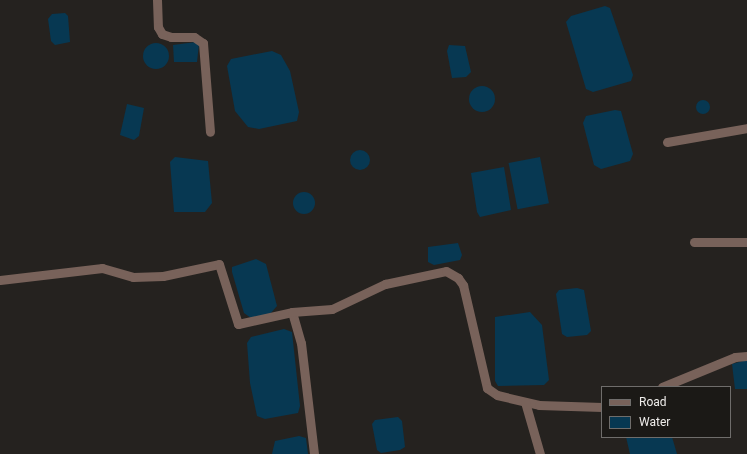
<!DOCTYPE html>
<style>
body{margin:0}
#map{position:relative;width:747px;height:454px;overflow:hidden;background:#25221f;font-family:Roboto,sans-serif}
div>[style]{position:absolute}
.water>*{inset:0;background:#073852;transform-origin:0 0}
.round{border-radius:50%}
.minor>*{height:9px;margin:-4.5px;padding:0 4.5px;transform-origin:4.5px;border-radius:4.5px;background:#78625a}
span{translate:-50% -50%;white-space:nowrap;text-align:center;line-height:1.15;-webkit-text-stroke:3px #1b1916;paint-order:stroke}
.legend{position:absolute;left:601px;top:386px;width:130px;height:52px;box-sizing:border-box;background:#1b1916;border:1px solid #6f6d6b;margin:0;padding:5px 7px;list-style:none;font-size:12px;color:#eeecea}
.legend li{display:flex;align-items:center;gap:8px;height:20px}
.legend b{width:20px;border:1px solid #6f6d6b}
</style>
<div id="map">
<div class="water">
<div style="clip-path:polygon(605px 6px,610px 8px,633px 75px,631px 81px,593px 92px,586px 89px,566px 22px,571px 16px)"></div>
<div style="clip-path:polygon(65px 13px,68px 16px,70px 42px,55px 45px,51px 41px,48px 19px,52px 14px)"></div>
<div style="clip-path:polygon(196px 42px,199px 44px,197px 62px,174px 62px,173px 45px)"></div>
<div class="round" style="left:143px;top:43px;width:26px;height:26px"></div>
<div style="clip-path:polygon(449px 45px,465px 46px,471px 72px,466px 77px,452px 78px,447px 51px)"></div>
<div style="clip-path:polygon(272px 51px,281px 55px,290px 71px,299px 112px,297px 121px,259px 129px,248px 127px,235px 111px,227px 66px,231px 59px)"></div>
<div class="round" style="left:469px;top:86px;width:26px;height:26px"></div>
<div class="round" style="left:696px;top:100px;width:14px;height:14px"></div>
<div style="clip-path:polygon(127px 104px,144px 108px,139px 136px,134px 140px,120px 135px)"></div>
<div style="clip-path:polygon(615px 110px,621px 111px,633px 154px,630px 161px,601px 169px,594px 165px,583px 123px,586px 116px)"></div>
<div class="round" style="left:350px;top:150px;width:20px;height:20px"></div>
<div style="clip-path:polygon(175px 157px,208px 161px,212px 203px,205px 212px,174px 212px,170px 162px)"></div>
<div style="left:540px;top:157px;width:47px;height:32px;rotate:79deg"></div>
<div style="clip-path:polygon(504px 167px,511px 210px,480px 217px,477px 212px,471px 173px)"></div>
<div class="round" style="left:293px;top:192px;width:22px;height:22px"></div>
<div style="clip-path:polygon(458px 243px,462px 255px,460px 260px,434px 265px,428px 262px,428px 247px)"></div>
<div style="clip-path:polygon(256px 259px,266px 264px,277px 306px,270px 314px,251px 318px,244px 313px,232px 272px,232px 267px)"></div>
<div style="clip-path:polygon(577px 288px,584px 290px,591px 331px,587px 335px,567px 337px,562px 334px,556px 294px,559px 290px)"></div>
<div style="clip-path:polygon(530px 312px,542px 325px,549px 380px,544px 385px,498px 386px,495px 381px,495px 317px)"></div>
<div style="clip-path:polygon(284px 329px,292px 332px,300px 406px,298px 413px,265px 419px,257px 416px,250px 383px,247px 343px,251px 337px)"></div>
<div style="clip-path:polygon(747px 360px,747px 389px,735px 389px,732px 364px)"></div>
<div style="clip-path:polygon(398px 417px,402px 421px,405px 447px,400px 450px,381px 453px,377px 450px,372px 424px,375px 420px)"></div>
<div style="clip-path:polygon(299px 436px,306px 438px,308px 454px,272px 454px,275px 441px)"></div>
<div style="clip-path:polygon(626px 437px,672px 437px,677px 454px,630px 454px)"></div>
</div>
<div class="minor">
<div style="left:157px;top:0;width:27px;rotate:88deg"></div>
<div style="left:158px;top:27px;width:8px;rotate:60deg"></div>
<div style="left:162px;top:34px;width:9px;rotate:18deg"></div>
<div style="left:171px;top:37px;width:23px"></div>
<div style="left:194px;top:37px;width:11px;rotate:34deg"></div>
<div style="left:203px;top:43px;width:89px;rotate:85.5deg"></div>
<div style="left:667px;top:142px;width:81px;rotate:-9.9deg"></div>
<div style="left:694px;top:242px;width:53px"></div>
<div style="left:0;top:280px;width:103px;rotate:-6.7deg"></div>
<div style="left:102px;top:268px;width:32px;rotate:16deg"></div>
<div style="left:133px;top:277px;width:30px;rotate:-2deg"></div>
<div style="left:163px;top:276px;width:57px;rotate:-12.1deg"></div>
<div style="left:219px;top:264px;width:63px;rotate:72.4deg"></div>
<div style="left:238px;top:324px;width:55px;rotate:-12.5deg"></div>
<div style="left:292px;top:312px;width:32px;rotate:74deg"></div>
<div style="left:301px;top:343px;width:112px;rotate:83.3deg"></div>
<div style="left:292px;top:312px;width:40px;rotate:-4.3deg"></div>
<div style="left:332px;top:309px;width:59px;rotate:-25.3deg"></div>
<div style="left:385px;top:284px;width:62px;rotate:-12deg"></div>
<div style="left:446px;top:271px;width:14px;rotate:30deg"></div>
<div style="left:458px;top:278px;width:9px;rotate:54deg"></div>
<div style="left:463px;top:285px;width:106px;rotate:76.9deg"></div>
<div style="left:487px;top:388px;width:12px;rotate:35deg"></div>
<div style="left:497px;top:395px;width:43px;rotate:13.4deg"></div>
<div style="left:539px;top:405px;width:63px;rotate:1.8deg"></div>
<div style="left:662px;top:387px;width:79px;rotate:-22.3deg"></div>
<div style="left:735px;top:357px;width:12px;rotate:-5deg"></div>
<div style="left:525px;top:402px;width:54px;rotate:73.9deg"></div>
</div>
<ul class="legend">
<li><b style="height:5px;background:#78625a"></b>Road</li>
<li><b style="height:11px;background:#073852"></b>Water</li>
</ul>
</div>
